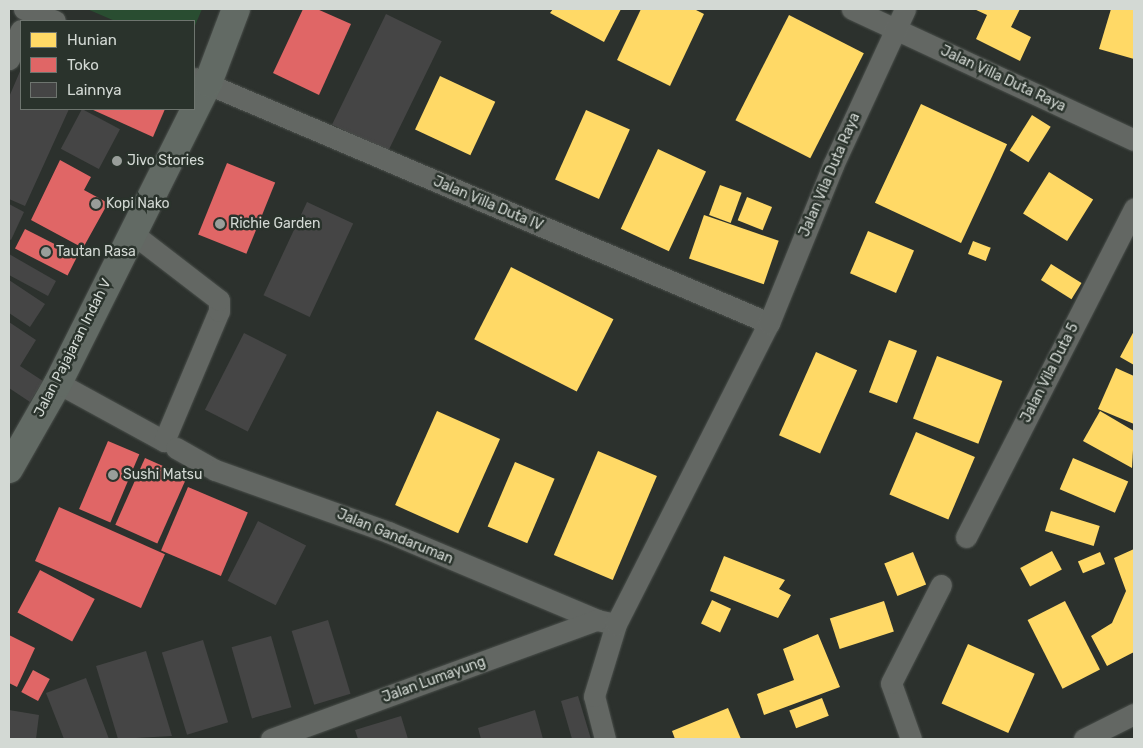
<!DOCTYPE html>
<style>
body{margin:0}
#map{position:relative;width:1143px;height:748px;overflow:hidden;background:#2c312d;font-family:Rubik,sans-serif}
div>[style]{position:absolute}
.green>*{inset:0;background:#294d31}
.homes>*{inset:0;background:#ffd966;transform-origin:0 0}
.shops>*{inset:0;background:#e06666;transform-origin:0 0}
.building>*{inset:0;background:#454545;transform-origin:0 0}
.roads{filter:drop-shadow(0 0 1px #4a4f4b) drop-shadow(0 0 1px #4a4f4b)}
.street>*{height:21px;margin:-10.5px;padding:0 10.5px;transform-origin:10.5px;border-radius:10.5px;background:#636763}
.secondary>*{height:28px;margin:-14px;padding:0 14px;transform-origin:14px;border-radius:14px;background:#626a64}
.dots>*{width:14px;height:14px;translate:-50% -50%;box-sizing:border-box;border:2px solid #2a332c;border-radius:50%}
span{translate:-50% -50%;white-space:nowrap;text-align:center;line-height:1.15;-webkit-text-stroke:5px #2a332c;paint-order:stroke}
.street-label{font-size:14px;color:#d3d9d4}
.poi-label{font-size:14px;color:#d3d9d4}
.left{translate:0 -50%;text-align:left}
.frame{position:absolute;inset:0;border:10px solid #d3d9d4;pointer-events:none}
.legend{position:absolute;left:20px;top:20px;width:175px;height:90px;box-sizing:border-box;background:#2a332c;border:1px solid #6e756f;margin:0;padding:6px 9px;list-style:none;font-size:15px;color:#d3d9d4}
.legend li{display:flex;align-items:center;gap:10px;height:25px}
.legend b{width:25px;border:1px solid #6e756f}
</style>
<div id="map">
<div class="green">
<div style="clip-path:polygon(87px 9px,202px 9px,194px 28px,194px 21px,115px 21px)"></div>
</div>
<div class="homes">
<div style="clip-path:polygon(553px 9px,621px 9px,604px 42px,550px 13px)"></div>
<div style="clip-path:polygon(641px 9px,694px 9px,704px 14px,670px 86px,617px 60px)"></div>
<div style="clip-path:polygon(974px 9px,1020px 9px,1011px 27px,1031px 37px,1020px 61px,976px 39px,987px 15px)"></div>
<div style="clip-path:polygon(1111px 9px,1134px 9px,1134px 59px,1099px 49px)"></div>
<div style="left:789px;top:15px;width:84px;height:118px;rotate:27deg"></div>
<div style="left:440px;top:76px;width:61px;height:59px;rotate:25deg"></div>
<div style="left:921px;top:104px;width:95px;height:109px;rotate:25deg"></div>
<div style="left:586px;top:110px;width:48px;height:76px;rotate:24deg"></div>
<div style="left:1032px;top:115px;width:22px;height:42px;rotate:32deg"></div>
<div style="left:658px;top:149px;width:53px;height:88px;rotate:25deg"></div>
<div style="left:1049px;top:172px;width:52px;height:49px;rotate:32deg"></div>
<div style="left:720px;top:185px;width:23px;height:32px;rotate:20deg"></div>
<div style="left:747px;top:197px;width:27px;height:25px;rotate:22deg"></div>
<div style="left:704px;top:215px;width:79px;height:46px;rotate:19deg"></div>
<div style="left:868px;top:231px;width:50px;height:46px;rotate:23deg"></div>
<div style="left:973px;top:241px;width:19px;height:14px;rotate:21deg"></div>
<div style="left:1051px;top:264px;width:36px;height:19px;rotate:32deg"></div>
<div style="left:511px;top:267px;width:115px;height:81px;rotate:27deg"></div>
<div style="clip-path:polygon(1134px 331px,1134px 365px,1120px 357px)"></div>
<div style="left:889px;top:340px;width:30px;height:56px;rotate:21deg"></div>
<div style="left:816px;top:352px;width:45px;height:91px;rotate:24deg"></div>
<div style="left:937px;top:356px;width:70px;height:67px;rotate:21deg"></div>
<div style="clip-path:polygon(1116px 368px,1134px 376px,1134px 424px,1098px 409px)"></div>
<div style="left:437px;top:411px;width:69px;height:103px;rotate:24deg"></div>
<div style="clip-path:polygon(1100px 411px,1134px 431px,1132px 468px,1083px 441px)"></div>
<div style="left:916px;top:432px;width:64px;height:68px;rotate:23deg"></div>
<div style="left:598px;top:451px;width:64px;height:113px;rotate:23deg"></div>
<div style="left:1073px;top:458px;width:60px;height:34px;rotate:23deg"></div>
<div style="left:515px;top:462px;width:43px;height:70px;rotate:23deg"></div>
<div style="left:1051px;top:511px;width:51px;height:21px;rotate:17deg"></div>
<div style="clip-path:polygon(1134px 549px,1134px 652px,1107px 666px,1091px 636px,1112px 623px,1126px 591px,1114px 558px)"></div>
<div style="left:1052px;top:551px;width:21px;height:36px;rotate:62deg"></div>
<div style="left:913px;top:552px;width:35px;height:31px;rotate:68deg"></div>
<div style="left:1100px;top:552px;width:13px;height:24px;rotate:67deg"></div>
<div style="clip-path:polygon(724px 556px,785px 580px,779px 589px,791px 595px,778px 618px,710px 591px)"></div>
<div style="left:712px;top:600px;width:21px;height:26px;rotate:25deg"></div>
<div style="left:884px;top:601px;width:32px;height:57px;rotate:72deg"></div>
<div style="left:1065px;top:601px;width:77px;height:42px;rotate:63deg"></div>
<div style="clip-path:polygon(818px 634px,840px 687px,764px 715px,757px 694px,794px 680px,783px 649px)"></div>
<div style="left:968px;top:644px;width:73px;height:65px;rotate:24deg"></div>
<div style="left:822px;top:698px;width:19px;height:35px;rotate:69deg"></div>
<div style="clip-path:polygon(728px 708px,741px 739px,675px 739px,672px 731px)"></div>
</div>
<div class="shops">
<div style="clip-path:polygon(303px 9px,317px 9px,351px 24px,319px 95px,273px 73px)"></div>
<div style="clip-path:polygon(91px 109px,165px 109px,153px 137px)"></div>
<div style="clip-path:polygon(60px 160px,91px 177px,84px 190px,108px 203px,83px 248px,31px 220px)"></div>
<div style="left:227px;top:163px;width:52px;height:77px;rotate:22deg"></div>
<div style="left:25px;top:229px;width:59px;height:22px;rotate:27deg"></div>
<div style="left:108px;top:441px;width:34px;height:74px;rotate:23deg"></div>
<div style="left:145px;top:458px;width:46px;height:73px;rotate:24deg"></div>
<div style="left:188px;top:487px;width:65px;height:69px;rotate:23deg"></div>
<div style="left:59px;top:507px;width:116px;height:59px;rotate:24deg"></div>
<div style="left:40px;top:570px;width:62px;height:48px;rotate:28deg"></div>
<div style="clip-path:polygon(9px 635px,35px 648px,17px 687px,9px 683px)"></div>
<div style="left:33px;top:670px;width:19px;height:25px;rotate:28deg"></div>
</div>
<div class="building">
<div style="left:386px;top:14px;width:62px;height:123px;rotate:26deg"></div>
<div style="clip-path:polygon(21px 69px,21px 109px,69px 109px,25px 206px,9px 199px,9px 97px)"></div>
<div style="left:82px;top:109px;width:43px;height:45px;rotate:28deg"></div>
<div style="left:307px;top:202px;width:51px;height:103px;rotate:25deg"></div>
<div style="clip-path:polygon(9px 204px,24px 212px,11px 240px,9px 239px)"></div>
<div style="clip-path:polygon(9px 254px,56px 281px,48px 296px,9px 275px)"></div>
<div style="clip-path:polygon(9px 280px,45px 304px,30px 327px,9px 313px)"></div>
<div style="clip-path:polygon(9px 322px,36px 340px,20px 366px,43px 381px,30px 402px,9px 388px)"></div>
<div style="left:244px;top:333px;width:48px;height:86px;rotate:27deg"></div>
<div style="left:258px;top:521px;width:54px;height:67px;rotate:27deg"></div>
<div style="left:328px;top:620px;width:77px;height:38px;rotate:73deg"></div>
<div style="left:271px;top:636px;width:74px;height:41px;rotate:74deg"></div>
<div style="left:203px;top:640px;width:86px;height:43px;rotate:73deg"></div>
<div style="clip-path:polygon(146px 651px,172px 736px,118px 739px,96px 666px)"></div>
<div style="clip-path:polygon(86px 678px,109px 739px,64px 739px,46px 693px)"></div>
<div style="clip-path:polygon(578px 696px,591px 739px,572px 739px,561px 701px)"></div>
<div style="clip-path:polygon(9px 710px,39px 715px,36px 739px,9px 739px)"></div>
<div style="clip-path:polygon(535px 710px,543px 739px,481px 739px,478px 728px)"></div>
<div style="clip-path:polygon(401px 716px,408px 739px,358px 739px,355px 730px)"></div>
</div>
<div class="roads">
<div class="street">
<div style="left:24px;top:9px;width:33px;rotate:21deg"></div>
<div style="left:852px;top:9px;width:311px;rotate:24.9deg"></div>
<div style="left:9px;top:59px;width:31px;rotate:-68deg"></div>
<div style="left:194px;top:78px;width:625px;rotate:23.08deg"></div>
<div style="left:58px;top:383px;width:121px;rotate:28.7deg"></div>
<div style="left:164px;top:441px;width:141px;rotate:-67.1deg"></div>
<div style="left:219px;top:311px;width:11px;rotate:-90deg"></div>
<div style="left:219px;top:300px;width:110px;rotate:-142.4deg"></div>
<div style="left:176px;top:448px;width:45px;rotate:29.4deg"></div>
<div style="left:215px;top:470px;width:184px;rotate:19.7deg"></div>
<div style="left:388px;top:532px;width:227px;rotate:22.8deg"></div>
<div style="left:597px;top:620px;width:19px;rotate:12deg"></div>
<div style="left:966px;top:537px;width:369px;rotate:-62.9deg"></div>
<div style="left:271px;top:739px;width:347px;rotate:-20.1deg"></div>
<div style="left:605px;top:739px;width:44px;rotate:-104.3deg"></div>
<div style="left:594px;top:696px;width:75px;rotate:-73deg"></div>
<div style="left:616px;top:624px;width:338px;rotate:-63.1deg"></div>
<div style="left:769px;top:323px;width:170px;rotate:-67.9deg"></div>
<div style="left:833px;top:165px;width:172px;rotate:-65.2deg"></div>
<div style="left:911px;top:739px;width:59px;rotate:-109.7deg"></div>
<div style="left:891px;top:683px;width:110px;rotate:-63deg"></div>
<div style="left:1084px;top:739px;width:56px;rotate:-26.6deg"></div>
</div>
<div class="secondary">
<div style="left:9px;top:469px;width:99px;rotate:-60.3deg"></div>
<div style="left:58px;top:383px;width:335px;rotate:-63.4deg"></div>
<div style="left:208px;top:83px;width:79px;rotate:-69.3deg"></div>
</div>
</div>
<div class="dots">
<div style="left:117px;top:161px;background:#999e9a"></div>
<div style="left:96px;top:204px;background:#999e9a"></div>
<div style="left:220px;top:224px;background:#999e9a"></div>
<div style="left:46px;top:252px;background:#999e9a"></div>
<div style="left:113px;top:475px;background:#999e9a"></div>
</div>
<div class="street-label">
<span style="left:1003px;top:79px;rotate:25deg">Jalan Villa Duta Raya</span>
<span style="left:830px;top:175px;rotate:-67deg">Jalan Vila Duta Raya</span>
<span style="left:488px;top:204px;rotate:23deg">Jalan Villa Duta IV</span>
<span style="left:73px;top:348px;rotate:-63deg">Jalan Pajajaran Indah V</span>
<span style="left:1050px;top:373px;rotate:-63deg">Jalan Vila Duta 5</span>
<span style="left:395px;top:537px;rotate:22deg">Jalan Gandaruman</span>
<span style="left:434px;top:680px;rotate:-20deg">Jalan Lumayung</span>
</div>
<div class="poi-label">
<span class="left" style="left:127px;top:161px">Jivo Stories</span>
<span class="left" style="left:106px;top:204px">Kopi Nako</span>
<span class="left" style="left:230px;top:224px">Richie Garden</span>
<span class="left" style="left:56px;top:252px">Tautan Rasa</span>
<span class="left" style="left:123px;top:475px">Sushi Matsu</span>
</div>
<div class="frame"></div>
<ul class="legend">
<li><b style="height:14px;background:#ffd966"></b>Hunian</li>
<li><b style="height:14px;background:#e06666"></b>Toko</li>
<li><b style="height:14px;background:#454545"></b>Lainnya</li>
</ul>
</div>
